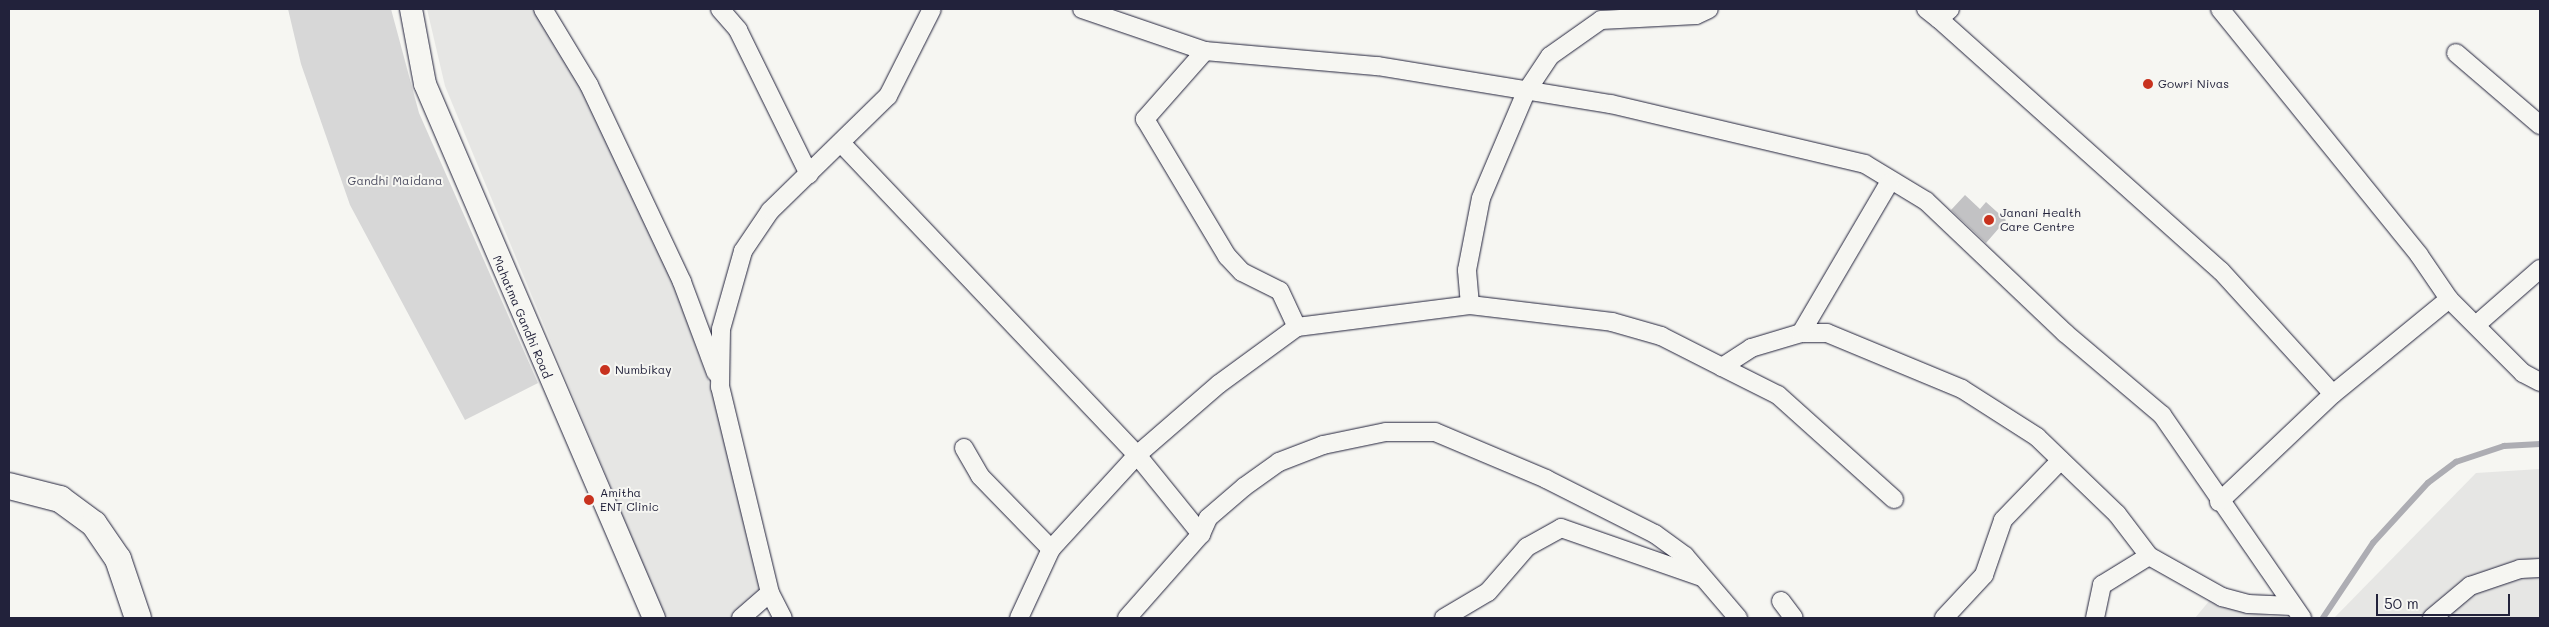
<!DOCTYPE html>
<style>
body{margin:0}
#map{position:relative;width:2549px;height:627px;overflow:hidden;background:#f6f6f2;font-family:Mali,sans-serif}
div>[style]{position:absolute}
.built>*{inset:0;background:#e6e6e4}
.green>*{inset:0;background:#d7d7d7}
.stream>*{height:5.5px;margin:-2.75px;padding:0 2.75px;transform-origin:2.75px;border-radius:2.75px;background:#adadb3}
.building>*{inset:0;background:#c2c2c4}
.roads{filter:drop-shadow(0 0 1px #22223b) drop-shadow(0 0 1px #22223b)}
.minor>*{height:18px;margin:-9px;padding:0 9px;transform-origin:9px;border-radius:9px;background:#f6f6f2}
.major>*{height:22px;margin:-11px;padding:0 11px;transform-origin:11px;border-radius:11px;background:#f6f6f2}
.highway>*{height:26px;margin:-13px;padding:0 13px;transform-origin:13px;border-radius:13px;background:#f6f6f2}
.dots>*{width:14px;height:14px;translate:-50% -50%;box-sizing:border-box;border:2px solid #f6f6f2;border-radius:50%}
span{translate:-50% -50%;white-space:nowrap;text-align:center;line-height:1.15;-webkit-text-stroke:4px #f6f6f2;paint-order:stroke}
.poi-label{font-size:12px;color:#22223b}
.left{translate:0 -50%;text-align:left}
.park-label{font-size:12px;color:#4f4f62}
.street-label{font-size:12px;color:#22223b}
.frame{position:absolute;inset:0;border:10px solid #22223b;pointer-events:none}
.scale{position:absolute;left:2376px;top:594px;width:134px;height:22px;box-sizing:border-box;border:2px solid #22223b;border-top:0;padding-left:6px;font-size:15px;line-height:18px;white-space:nowrap;color:#22223b;-webkit-text-stroke:4px #f6f6f2;paint-order:stroke}
</style>
<div id="map">
<div class="built">
<div style="clip-path:polygon(427px 9px,540px 9px,582px 89px,675px 288px,715px 400px,764px 589px,732px 618px,665px 618px,445px 86px)"></div>
<div style="clip-path:polygon(2540px 469px,2540px 618px,2334px 618px,2476px 473px)"></div>
<div style="clip-path:polygon(2210px 600px,2251px 613px,2286px 618px,2195px 618px)"></div>
</div>
<div class="green">
<div style="clip-path:polygon(288px 9px,391px 9px,419px 113px,538px 383px,465px 420px,350px 205px,301px 64px)"></div>
</div>
<div class="stream">
<div style="left:2323px;top:618px;width:90px;rotate:-56.3deg"></div>
<div style="left:2373px;top:543px;width:81px;rotate:-47.5deg"></div>
<div style="left:2428px;top:483px;width:35px;rotate:-37deg"></div>
<div style="left:2456px;top:462px;width:51px;rotate:-18.4deg"></div>
<div style="left:2504px;top:446px;width:36px;rotate:-3deg"></div>
</div>
<div class="building">
<div style="clip-path:polygon(1965px 195px,1980px 209px,1986px 202px,2006px 220px,1986px 243px,1951px 210px)"></div>
</div>
<div class="roads">
<div class="minor">
<div style="left:543px;top:9px;width:89px;rotate:58.8deg"></div>
<div style="left:589px;top:85px;width:218px;rotate:64.7deg"></div>
<div style="left:682px;top:282px;width:97px;rotate:69.5deg"></div>
<div style="left:720px;top:9px;width:28px;rotate:49deg"></div>
<div style="left:738px;top:30px;width:161px;rotate:63.8deg"></div>
<div style="left:1082px;top:9px;width:130px;rotate:18.9deg"></div>
<div style="left:1205px;top:51px;width:174px;rotate:5deg"></div>
<div style="left:1378px;top:66px;width:236px;rotate:9.3deg"></div>
<div style="left:1611px;top:104px;width:261px;rotate:13.3deg"></div>
<div style="left:1865px;top:164px;width:71px;rotate:31.2deg"></div>
<div style="left:1926px;top:201px;width:192px;rotate:43.5deg"></div>
<div style="left:2065px;top:333px;width:127px;rotate:40.2deg"></div>
<div style="left:2162px;top:415px;width:247px;rotate:55.4deg"></div>
<div style="left:1926px;top:9px;width:16px;rotate:38deg"></div>
<div style="left:1950px;top:9px;width:15px;rotate:138deg"></div>
<div style="left:1939px;top:19px;width:378px;rotate:41.8deg"></div>
<div style="left:2221px;top:271px;width:166px;rotate:47.7deg"></div>
<div style="left:2220px;top:9px;width:316px;rotate:51deg"></div>
<div style="left:2419px;top:255px;width:53px;rotate:55.7deg"></div>
<div style="left:2449px;top:299px;width:105px;rotate:45deg"></div>
<div style="left:2523px;top:373px;width:19px;rotate:28deg"></div>
<div style="left:1205px;top:51px;width:91px;rotate:131.4deg"></div>
<div style="left:1145px;top:119px;width:160px;rotate:59.1deg"></div>
<div style="left:1227px;top:256px;width:22px;rotate:47deg"></div>
<div style="left:1242px;top:272px;width:42px;rotate:26.6deg"></div>
<div style="left:1280px;top:291px;width:40px;rotate:65deg"></div>
<div style="left:2456px;top:53px;width:111px;rotate:40.6deg"></div>
<div style="left:842px;top:144px;width:429px;rotate:46.5deg"></div>
<div style="left:1137px;top:455px;width:102px;rotate:51deg"></div>
<div style="left:1470px;top:305px;width:143px;rotate:6.8deg"></div>
<div style="left:1612px;top:322px;width:51px;rotate:15.9deg"></div>
<div style="left:1661px;top:336px;width:68px;rotate:26.9deg"></div>
<div style="left:1722px;top:367px;width:35px;rotate:-33deg"></div>
<div style="left:1751px;top:348px;width:52px;rotate:-16.7deg"></div>
<div style="left:1801px;top:333px;width:26px"></div>
<div style="left:1827px;top:333px;width:146px;rotate:22.5deg"></div>
<div style="left:1962px;top:389px;width:89px;rotate:32.6deg"></div>
<div style="left:2037px;top:437px;width:111px;rotate:43.9deg"></div>
<div style="left:2117px;top:514px;width:53px;rotate:52.7deg"></div>
<div style="left:2149px;top:556px;width:84px;rotate:29.3deg"></div>
<div style="left:2222px;top:597px;width:27px;rotate:15deg"></div>
<div style="left:2248px;top:604px;width:44px;rotate:2.6deg"></div>
<div style="left:2476px;top:325px;width:85px;rotate:-41.2deg"></div>
<div style="left:1801px;top:333px;width:174px;rotate:-59.6deg"></div>
<div style="left:1722px;top:367px;width:63px;rotate:26.6deg"></div>
<div style="left:1778px;top:395px;width:156px;rotate:41.9deg"></div>
<div style="left:964px;top:448px;width:32px;rotate:60deg"></div>
<div style="left:980px;top:476px;width:102px;rotate:45.8deg"></div>
<div style="left:2219px;top:502px;width:157px;rotate:-43.5deg"></div>
<div style="left:2333px;top:394px;width:150px;rotate:-39.3deg"></div>
<div style="left:770px;top:593px;width:28px;rotate:63deg"></div>
<div style="left:1781px;top:601px;width:21px;rotate:53deg"></div>
<div style="left:741px;top:618px;width:38px;rotate:-41deg"></div>
<div style="left:770px;top:593px;width:212px;rotate:-103.6deg"></div>
<div style="left:720px;top:387px;width:58px;rotate:-89deg"></div>
<div style="left:721px;top:329px;width:81px;rotate:-74.2deg"></div>
<div style="left:743px;top:251px;width:48px;rotate:-56deg"></div>
<div style="left:770px;top:211px;width:165px;rotate:-44.3deg"></div>
<div style="left:888px;top:96px;width:97px;rotate:-63.2deg"></div>
<div style="left:1019px;top:618px;width:76px;rotate:-65.1deg"></div>
<div style="left:1051px;top:549px;width:127px;rotate:-47.5deg"></div>
<div style="left:1137px;top:455px;width:108px;rotate:-40.9deg"></div>
<div style="left:1219px;top:384px;width:97px;rotate:-36.2deg"></div>
<div style="left:1297px;top:327px;width:174px;rotate:-7.2deg"></div>
<div style="left:1470px;top:305px;width:35px;rotate:-95deg"></div>
<div style="left:1467px;top:270px;width:73px;rotate:-79deg"></div>
<div style="left:1481px;top:198px;width:115px;rotate:-67deg"></div>
<div style="left:1526px;top:92px;width:43px;rotate:-56.3deg"></div>
<div style="left:1550px;top:56px;width:62px;rotate:-35.2deg"></div>
<div style="left:1601px;top:20px;width:95px;rotate:-3deg"></div>
<div style="left:1696px;top:15px;width:14px;rotate:-25deg"></div>
<div style="left:1127px;top:618px;width:112px;rotate:-48.6deg"></div>
<div style="left:1201px;top:534px;width:17px;rotate:-66deg"></div>
<div style="left:1208px;top:518px;width:48px;rotate:-40.7deg"></div>
<div style="left:1244px;top:487px;width:43px;rotate:-35.5deg"></div>
<div style="left:1279px;top:462px;width:47px;rotate:-21.1deg"></div>
<div style="left:1323px;top:445px;width:64px;rotate:-11.7deg"></div>
<div style="left:1386px;top:432px;width:49px"></div>
<div style="left:1435px;top:432px;width:121px;rotate:22.9deg"></div>
<div style="left:1546px;top:479px;width:122px;rotate:26.8deg"></div>
<div style="left:1655px;top:534px;width:37px;rotate:36deg"></div>
<div style="left:1685px;top:556px;width:82px;rotate:49.5deg"></div>
<div style="left:1444px;top:618px;width:51px;rotate:-30.6deg"></div>
<div style="left:1488px;top:592px;width:60px;rotate:-49.1deg"></div>
<div style="left:1527px;top:547px;width:39px;rotate:-29deg"></div>
<div style="left:1561px;top:528px;width:149px;rotate:19.2deg"></div>
<div style="left:1944px;top:618px;width:59px;rotate:-47.1deg"></div>
<div style="left:1984px;top:575px;width:58px;rotate:-70.9deg"></div>
<div style="left:2003px;top:520px;width:83px;rotate:-46deg"></div>
<div style="left:2095px;top:618px;width:34px;rotate:-78deg"></div>
<div style="left:2102px;top:585px;width:55px;rotate:-31.7deg"></div>
<div style="left:2432px;top:618px;width:50px;rotate:-40.1deg"></div>
<div style="left:2470px;top:586px;width:53px;rotate:-18.8deg"></div>
<div style="left:2520px;top:569px;width:20px;rotate:-3deg"></div>
</div>
<div class="major">
<div style="left:411px;top:9px;width:76px;rotate:79.4deg"></div>
<div style="left:425px;top:84px;width:581px;rotate:66.79deg"></div>
</div>
<div class="highway">
<div style="left:9px;top:486px;width:53px;rotate:14.3deg"></div>
<div style="left:60px;top:499px;width:42px;rotate:36.3deg"></div>
<div style="left:94px;top:524px;width:42px;rotate:55.6deg"></div>
<div style="left:118px;top:559px;width:62px;rotate:71.3deg"></div>
</div>
</div>
<div class="dots">
<div style="left:2148px;top:84px;background:#c8321e"></div>
<div style="left:1989px;top:220px;background:#c8321e"></div>
<div style="left:605px;top:370px;background:#c8321e"></div>
<div style="left:589px;top:500px;background:#c8321e"></div>
</div>
<div class="poi-label">
<span class="left" style="left:2158px;top:84px">Gowri Nivas</span>
<span class="left" style="left:2000px;top:220px">Janani Health<br>Care Centre</span>
<span class="left" style="left:615px;top:370px">Numbikay</span>
<span class="left" style="left:600px;top:500px">Amitha<br>ENT Clinic</span>
</div>
<div class="park-label">
<span style="left:395px;top:181px">Gandhi Maidana</span>
</div>
<div class="street-label">
<span style="left:522px;top:317px;rotate:67deg">Mahatma Gandhi Road</span>
</div>
<div class="frame"></div>
<div class="scale">50 m</div>
</div>
